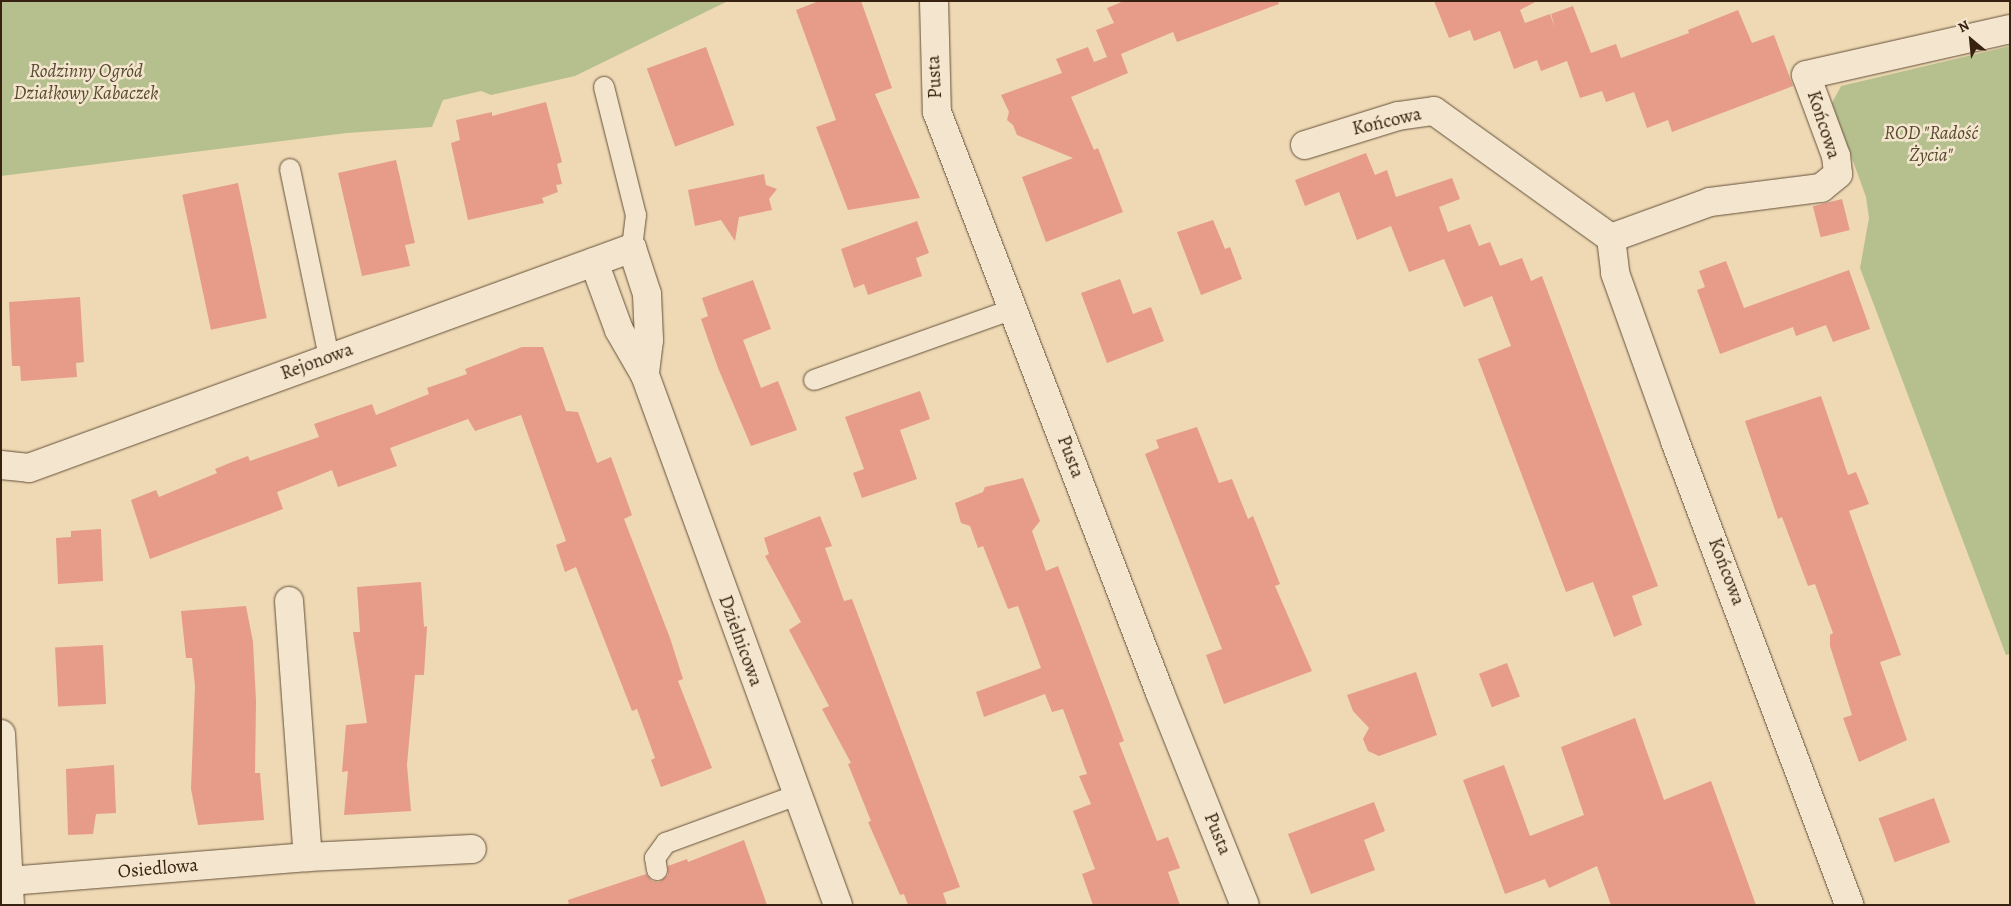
<!DOCTYPE html>
<meta charset="utf-8">
<style>
body{margin:0}
#map{position:relative;width:2011px;height:906px;overflow:hidden;background:#eed9b4;font-family:Alegreya,serif}
div>[style]{position:absolute}
.green>*{inset:0;background:#b6c08f}
.building>*{inset:0;background:#e69c89;transform-origin:0 0}
.roads{filter:drop-shadow(0 0 1px #65503a) drop-shadow(0 0 1px #65503a)}
.service>*{height:20px;margin:-10px;padding:0 10px;transform-origin:10px;border-radius:10px;background:#f4e6ce}
.minor>*{height:28px;margin:-14px;padding:0 14px;transform-origin:14px;border-radius:14px;background:#f4e6ce}
span{translate:-50% -50%;white-space:nowrap;text-align:center;line-height:1.15;-webkit-text-stroke:5px #f4e6ce;paint-order:stroke}
.park-label{font-size:19px;color:#574a30;font-style:italic}
.street-label{font-size:19px;color:#372211}
.frame{position:absolute;inset:0;border:2px solid #372211;pointer-events:none}
.north{position:absolute;left:1946px;top:15px;width:50px;height:50px;-webkit-text-stroke:4px #f4e6ce;paint-order:stroke;rotate:332deg;font-size:14px;font-weight:700;line-height:20px;text-align:center;color:#372211}
.north::after{content:'';display:block;margin:auto;width:18px;height:22px;background:#372211;clip-path:polygon(50% 0,100% 100%,50% 72%,0 100%)}
</style>
<div id="map">
<div class="green">
<div style="clip-path:polygon(1px 1px,728px 1px,575px 76px,491px 95px,481px 91px,443px 100px,432px 127px,347px 133px,1px 176px)"></div>
<div style="clip-path:polygon(2010px 46px,2010px 654px,2006px 655px,1860px 268px,1869px 218px,1866px 197px,1832px 103px,1841px 86px)"></div>
</div>
<div class="building">
<div style="clip-path:polygon(819px 1px,861px 1px,892px 88px,875px 94px,920px 198px,848px 210px,816px 127px,836px 120px,796px 10px)"></div>
<div style="clip-path:polygon(1124px 1px,1278px 1px,1279px 4px,1177px 42px,1173px 32px,1121px 54px,1128px 73px,1071px 97px,1094px 150px,1098px 148px,1123px 212px,1046px 242px,1022px 177px,1073px 158px,1017px 135px,1013px 125px,1007px 120px,1009px 112px,1001px 95px,1062px 73px,1056px 59px,1088px 47px,1094px 62px,1107px 57px,1096px 30px,1114px 23px,1107px 8px)"></div>
<div style="clip-path:polygon(1434px 1px,1537px 1px,1520px 10px,1525px 23px,1550px 14px,1555px 28px,1551px 14px,1573px 6px,1591px 53px,1616px 44px,1621px 58px,1689px 33px,1688px 30px,1738px 10px,1752px 43px,1774px 35px,1793px 86px,1672px 132px,1668px 120px,1647px 128px,1634px 92px,1606px 102px,1602px 91px,1580px 98px,1567px 61px,1541px 71px,1537px 60px,1514px 69px,1500px 31px,1474px 41px,1470px 30px,1449px 38px)"></div>
<div style="left:706px;top:47px;width:83px;height:63px;rotate:70deg"></div>
<div style="clip-path:polygon(546px 102px,562px 162px,557px 164px,562px 184px,556px 185px,558px 192px,542px 198px,544px 203px,468px 220px,451px 143px,460px 140px,456px 120px,492px 112px,492px 116px)"></div>
<div style="clip-path:polygon(1366px 153px,1375px 175px,1387px 170px,1396px 197px,1452px 178px,1460px 199px,1439px 207px,1448px 232px,1470px 224px,1479px 246px,1490px 242px,1500px 266px,1522px 258px,1531px 281px,1542px 276px,1658px 586px,1632px 596px,1642px 625px,1614px 637px,1593px 582px,1566px 592px,1478px 359px,1511px 346px,1492px 296px,1464px 307px,1444px 259px,1409px 272px,1391px 226px,1357px 240px,1339px 192px,1305px 206px,1295px 180px)"></div>
<div style="clip-path:polygon(396px 160px,415px 243px,405px 245px,410px 266px,362px 276px,338px 173px)"></div>
<div style="clip-path:polygon(764px 174px,766px 185px,777px 189px,769px 199px,772px 210px,739px 217px,735px 241px,721px 220px,695px 226px,688px 190px)"></div>
<div style="left:238px;top:183px;width:138px;height:57px;rotate:78deg"></div>
<div style="left:1842px;top:199px;width:32px;height:30px;rotate:76deg"></div>
<div style="clip-path:polygon(1213px 220px,1225px 249px,1230px 247px,1242px 279px,1201px 295px,1177px 232px)"></div>
<div style="clip-path:polygon(917px 221px,929px 253px,916px 258px,922px 276px,868px 295px,864px 284px,854px 288px,841px 249px)"></div>
<div style="clip-path:polygon(1726px 261px,1744px 308px,1849px 270px,1870px 329px,1833px 342px,1826px 325px,1796px 336px,1793px 327px,1720px 354px,1697px 290px,1705px 287px,1699px 271px)"></div>
<div style="clip-path:polygon(1120px 279px,1133px 314px,1151px 307px,1164px 341px,1107px 363px,1081px 293px)"></div>
<div style="clip-path:polygon(753px 280px,771px 329px,743px 340px,761px 388px,778px 381px,797px 430px,751px 446px,718px 368px,701px 319px,708px 316px,702px 298px)"></div>
<div style="clip-path:polygon(80px 297px,84px 362px,76px 363px,77px 377px,21px 381px,20px 366px,12px 366px,9px 302px)"></div>
<div style="clip-path:polygon(522px 347px,543px 347px,566px 411px,578px 412px,597px 463px,611px 457px,632px 515px,624px 519px,670px 638px,683px 679px,678px 681px,712px 768px,661px 787px,651px 760px,655px 758px,637px 709px,632px 711px,576px 567px,565px 572px,556px 545px,566px 541px,521px 415px,475px 431px,468px 419px,390px 448px,397px 466px,338px 487px,332px 470px,303px 482px,277px 492px,283px 509px,150px 559px,131px 500px,156px 490px,159px 497px,217px 473px,215px 469px,232px 462px,248px 456px,250px 461px,319px 437px,314px 424px,372px 404px,376px 415px,429px 394px,427px 388px,467px 374px,465px 369px)"></div>
<div style="clip-path:polygon(920px 391px,930px 419px,900px 430px,917px 479px,862px 498px,853px 473px,864px 469px,845px 417px)"></div>
<div style="clip-path:polygon(1821px 396px,1848px 475px,1856px 472px,1869px 504px,1849px 511px,1901px 655px,1880px 662px,1907px 740px,1859px 762px,1843px 718px,1852px 715px,1830px 646px,1830px 635px,1833px 633px,1815px 584px,1808px 586px,1782px 517px,1778px 519px,1745px 421px)"></div>
<div style="clip-path:polygon(1197px 427px,1219px 483px,1232px 479px,1248px 519px,1253px 516px,1280px 584px,1275px 586px,1312px 671px,1224px 704px,1206px 655px,1222px 649px,1145px 454px,1159px 448px,1156px 440px)"></div>
<div style="clip-path:polygon(1023px 478px,1040px 521px,1032px 531px,1046px 571px,1058px 566px,1124px 741px,1119px 743px,1157px 841px,1168px 837px,1180px 868px,1168px 872px,1180px 905px,1093px 905px,1082px 874px,1095px 869px,1073px 811px,1091px 804px,1079px 776px,1087px 774px,1063px 709px,1052px 712px,1045px 694px,984px 717px,976px 692px,1041px 668px,1018px 606px,1008px 609px,983px 546px,978px 548px,970px 526px,961px 523px,955px 503px,983px 492px,985px 487px)"></div>
<div style="clip-path:polygon(820px 516px,832px 546px,825px 548px,844px 601px,852px 599px,960px 887px,943px 893px,947px 905px,908px 905px,904px 894px,900px 895px,868px 822px,871px 821px,848px 764px,851px 763px,822px 709px,829px 706px,789px 630px,801px 622px,765px 556px,769px 554px,764px 538px)"></div>
<div style="clip-path:polygon(101px 529px,103px 581px,58px 584px,56px 538px,71px 537px,71px 531px)"></div>
<div style="clip-path:polygon(421px 582px,424px 627px,427px 626px,424px 675px,415px 675px,407px 765px,411px 811px,344px 815px,348px 771px,342px 772px,346px 725px,367px 723px,353px 632px,360px 632px,357px 587px)"></div>
<div style="clip-path:polygon(246px 606px,253px 642px,256px 701px,255px 773px,260px 773px,264px 820px,198px 825px,191px 789px,195px 686px,192px 658px,186px 658px,181px 611px)"></div>
<div style="left:103px;top:645px;width:59px;height:48px;rotate:87deg"></div>
<div style="left:1507px;top:663px;width:36px;height:30px;rotate:69deg"></div>
<div style="clip-path:polygon(1416px 672px,1437px 735px,1379px 756px,1368px 751px,1363px 739px,1369px 728px,1353px 711px,1347px 695px)"></div>
<div style="clip-path:polygon(1635px 718px,1664px 800px,1711px 781px,1756px 905px,1611px 905px,1597px 866px,1549px 888px,1545px 879px,1505px 894px,1463px 780px,1504px 765px,1530px 836px,1584px 815px,1561px 747px)"></div>
<div style="clip-path:polygon(114px 765px,116px 813px,96px 814px,93px 834px,68px 835px,66px 769px)"></div>
<div style="left:1934px;top:798px;width:47px;height:59px;rotate:70deg"></div>
<div style="clip-path:polygon(1374px 802px,1385px 831px,1364px 840px,1375px 870px,1311px 894px,1288px 834px)"></div>
<div style="clip-path:polygon(744px 840px,767px 905px,569px 905px,568px 900px,646px 874px,652px 881px,659px 882px,668px 875px,668px 866px,687px 859px,688px 862px)"></div>
</div>
<div class="roads">
<div class="service">
<div style="left:604px;top:87px;width:132px;rotate:76deg"></div>
<div style="left:636px;top:215px;width:33px;rotate:97deg"></div>
<div style="left:290px;top:169px;width:193px;rotate:78.3deg"></div>
<div style="left:814px;top:380px;width:211px;rotate:-19.6deg"></div>
<div style="left:657px;top:870px;width:12px;rotate:-99deg"></div>
<div style="left:655px;top:858px;width:19px;rotate:-54deg"></div>
<div style="left:666px;top:843px;width:140px;rotate:-20.1deg"></div>
</div>
<div class="minor">
<div style="left:934px;top:1px;width:111px;rotate:88.5deg"></div>
<div style="left:937px;top:112px;width:622px;rotate:69deg"></div>
<div style="left:1160px;top:693px;width:228px;rotate:68.2deg"></div>
<div style="left:1305px;top:145px;width:97px;rotate:-17.3deg"></div>
<div style="left:1398px;top:116px;width:36px;rotate:-8deg"></div>
<div style="left:1434px;top:111px;width:218px;rotate:35.7deg"></div>
<div style="left:1611px;top:238px;width:35px;rotate:83deg"></div>
<div style="left:1615px;top:273px;width:178px;rotate:70.3deg"></div>
<div style="left:1675px;top:441px;width:496px;rotate:69.4deg"></div>
<div style="left:1611px;top:238px;width:105px;rotate:-20deg"></div>
<div style="left:1710px;top:202px;width:112px;rotate:-7.2deg"></div>
<div style="left:1821px;top:188px;width:22px;rotate:-39deg"></div>
<div style="left:1838px;top:174px;width:18px;rotate:-96deg"></div>
<div style="left:1836px;top:156px;width:86px;rotate:-110.3deg"></div>
<div style="left:1806px;top:75px;width:209px;rotate:-12.7deg"></div>
<div style="left:594px;top:262px;width:72px;rotate:69.8deg"></div>
<div style="left:619px;top:330px;width:52px;rotate:60deg"></div>
<div style="left:645px;top:375px;width:564px;rotate:69.99deg"></div>
<div style="left:1px;top:465px;width:28px;rotate:6deg"></div>
<div style="left:29px;top:468px;width:642px;rotate:-20.04deg"></div>
<div style="left:632px;top:248px;width:48px;rotate:71.9deg"></div>
<div style="left:647px;top:294px;width:46px;rotate:87.5deg"></div>
<div style="left:649px;top:340px;width:35px;rotate:97deg"></div>
<div style="left:289px;top:601px;width:257px;rotate:85.8deg"></div>
<div style="left:1px;top:734px;width:171px;rotate:87deg"></div>
<div style="left:9px;top:881px;width:300px;rotate:-4.6deg"></div>
<div style="left:308px;top:857px;width:164px;rotate:-2.8deg"></div>
</div>
</div>
<div class="park-label">
<span style="left:86px;top:83px">Rodzinny Ogród<br>Działkowy Kabaczek</span>
<span style="left:1931px;top:145px">ROD "Radość<br>Życia"</span>
</div>
<div class="street-label">
<span style="left:935px;top:77px;rotate:-93deg">Pusta</span>
<span style="left:1387px;top:122px;rotate:-13deg">Końcowa</span>
<span style="left:1823px;top:125px;rotate:72deg">Końcowa</span>
<span style="left:317px;top:362px;rotate:-20deg">Rejonowa</span>
<span style="left:1070px;top:457px;rotate:69deg">Pusta</span>
<span style="left:1726px;top:572px;rotate:69deg">Końcowa</span>
<span style="left:740px;top:641px;rotate:70deg">Dzielnicowa</span>
<span style="left:1217px;top:834px;rotate:68deg">Pusta</span>
<span style="left:158px;top:869px;rotate:-5deg">Osiedlowa</span>
</div>
<div class="frame"></div>
<div class="north">N</div>
</div>
